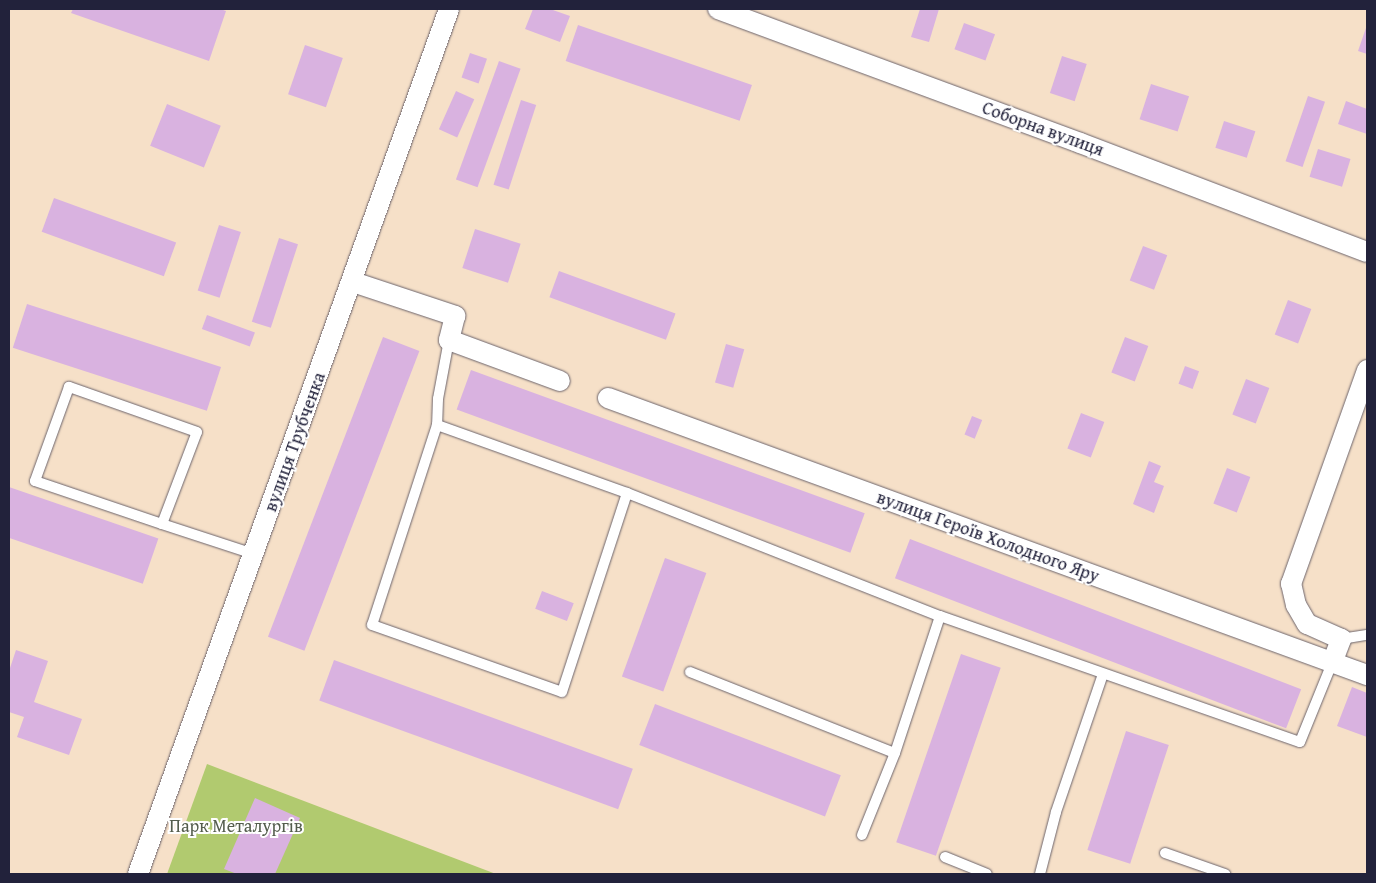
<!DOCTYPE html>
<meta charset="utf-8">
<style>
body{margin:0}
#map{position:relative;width:1376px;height:883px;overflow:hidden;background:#f6e0c8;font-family:"Gentium Book Plus",serif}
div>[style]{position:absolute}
.green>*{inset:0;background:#b1ca6f}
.building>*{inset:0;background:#d9b2e0;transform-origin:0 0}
.roads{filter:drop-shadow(0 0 1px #6c646c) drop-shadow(0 0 1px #6c646c)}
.service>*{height:10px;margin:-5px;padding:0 5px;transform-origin:5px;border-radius:5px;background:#fff}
.minor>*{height:20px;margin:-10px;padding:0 10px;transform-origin:10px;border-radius:10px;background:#fff}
span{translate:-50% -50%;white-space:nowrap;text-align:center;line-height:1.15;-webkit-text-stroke:4px #fff;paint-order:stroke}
.street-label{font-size:18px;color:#22223b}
.park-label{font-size:18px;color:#545d4d}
.frame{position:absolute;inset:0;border:10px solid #22223b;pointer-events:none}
</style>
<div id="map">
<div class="green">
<div style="clip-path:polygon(207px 764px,496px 874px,167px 874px)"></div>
</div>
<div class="building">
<div style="clip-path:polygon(73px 9px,220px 9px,226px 11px,209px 61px,71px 13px)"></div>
<div style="clip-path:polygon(533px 9px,550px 9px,570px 16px,560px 42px,525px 29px)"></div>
<div style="clip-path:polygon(920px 9px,939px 9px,929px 42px,911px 37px)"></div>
<div style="left:964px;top:23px;width:33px;height:28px;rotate:20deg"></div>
<div style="left:578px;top:25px;width:184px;height:38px;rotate:19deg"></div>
<div style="clip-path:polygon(1367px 25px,1367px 54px,1358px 51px)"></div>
<div style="left:305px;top:45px;width:40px;height:52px;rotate:19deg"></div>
<div style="left:470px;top:53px;width:18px;height:26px;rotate:19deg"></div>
<div style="left:1062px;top:56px;width:26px;height:39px;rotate:18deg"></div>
<div style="left:499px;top:61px;width:23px;height:126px;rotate:20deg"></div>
<div style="left:1151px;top:84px;width:40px;height:37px;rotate:18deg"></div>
<div style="left:456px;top:91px;width:20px;height:42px;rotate:24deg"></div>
<div style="left:1308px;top:96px;width:18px;height:69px;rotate:19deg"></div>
<div style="left:521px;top:100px;width:16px;height:89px;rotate:18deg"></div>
<div style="clip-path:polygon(1346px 101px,1367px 109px,1367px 134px,1338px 124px)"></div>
<div style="left:167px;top:104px;width:58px;height:45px;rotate:22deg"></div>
<div style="left:1224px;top:121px;width:33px;height:28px;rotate:18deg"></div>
<div style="left:1318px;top:149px;width:34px;height:29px;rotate:17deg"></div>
<div style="left:54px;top:198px;width:130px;height:36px;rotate:20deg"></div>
<div style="left:219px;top:225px;width:23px;height:69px;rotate:18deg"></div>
<div style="left:475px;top:229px;width:48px;height:41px;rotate:18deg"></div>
<div style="left:279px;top:238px;width:20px;height:88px;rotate:18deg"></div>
<div style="left:1143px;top:246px;width:26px;height:37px;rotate:21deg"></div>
<div style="left:559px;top:271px;width:124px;height:28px;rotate:20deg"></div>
<div style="left:1288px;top:300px;width:25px;height:37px;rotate:21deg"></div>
<div style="left:27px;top:304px;width:204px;height:46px;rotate:18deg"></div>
<div style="left:207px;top:315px;width:51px;height:15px;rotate:20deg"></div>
<div style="left:383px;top:337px;width:39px;height:321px;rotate:21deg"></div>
<div style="left:1125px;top:337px;width:25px;height:38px;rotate:21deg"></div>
<div style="left:726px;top:344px;width:19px;height:40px;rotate:16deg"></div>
<div style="left:1185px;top:366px;width:15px;height:19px;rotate:20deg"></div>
<div style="left:471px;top:370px;width:419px;height:42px;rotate:20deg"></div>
<div style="left:1246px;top:379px;width:25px;height:38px;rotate:21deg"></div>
<div style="left:1081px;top:413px;width:25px;height:38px;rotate:21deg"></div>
<div style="left:972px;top:416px;width:11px;height:20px;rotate:22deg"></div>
<div style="clip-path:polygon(1149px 461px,1161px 466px,1154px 482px,1164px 486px,1154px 513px,1133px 504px)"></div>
<div style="left:1227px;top:468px;width:25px;height:38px;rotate:21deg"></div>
<div style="left:9px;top:487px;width:158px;height:48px;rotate:19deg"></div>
<div style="left:910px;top:539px;width:419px;height:42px;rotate:21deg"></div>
<div style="left:665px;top:558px;width:44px;height:126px;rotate:20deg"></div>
<div style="left:542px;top:591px;width:34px;height:19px;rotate:21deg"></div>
<div style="clip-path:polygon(16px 650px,48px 661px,34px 702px,82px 719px,69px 755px,17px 737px,24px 717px,9px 712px,9px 671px)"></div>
<div style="left:961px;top:654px;width:42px;height:199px;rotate:19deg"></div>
<div style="left:334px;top:660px;width:318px;height:43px;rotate:20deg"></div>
<div style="clip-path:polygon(1352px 687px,1367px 693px,1367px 737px,1337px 726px)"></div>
<div style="left:655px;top:704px;width:199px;height:44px;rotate:21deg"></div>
<div style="left:1126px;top:731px;width:45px;height:125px;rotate:18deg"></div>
<div style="clip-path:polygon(255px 798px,300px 818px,275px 874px,237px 874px,224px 869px)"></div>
</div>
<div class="roads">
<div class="service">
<div style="left:449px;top:340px;width:60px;rotate:100.6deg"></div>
<div style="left:438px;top:399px;width:26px;rotate:92deg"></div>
<div style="left:437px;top:425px;width:202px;rotate:19.7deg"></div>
<div style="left:627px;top:493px;width:336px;rotate:21.5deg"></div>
<div style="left:940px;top:616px;width:381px;rotate:19.3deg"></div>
<div style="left:1300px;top:742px;width:85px;rotate:-67.9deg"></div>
<div style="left:437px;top:425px;width:210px;rotate:108deg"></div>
<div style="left:372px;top:625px;width:201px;rotate:19.4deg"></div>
<div style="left:562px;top:692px;width:209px;rotate:-71.9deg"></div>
<div style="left:162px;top:524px;width:98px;rotate:-69.2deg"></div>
<div style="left:197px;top:432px;width:136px;rotate:-160.6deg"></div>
<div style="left:69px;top:387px;width:100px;rotate:109.9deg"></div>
<div style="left:35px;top:481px;width:134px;rotate:18.7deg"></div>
<div style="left:162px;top:524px;width:97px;rotate:18.1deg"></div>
<div style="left:1341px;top:639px;width:26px;rotate:-9deg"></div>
<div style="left:690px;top:672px;width:220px;rotate:21.6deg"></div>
<div style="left:862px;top:835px;width:88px;rotate:-68.1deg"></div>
<div style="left:895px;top:753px;width:144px;rotate:-71.8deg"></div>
<div style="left:1165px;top:853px;width:64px;rotate:19.3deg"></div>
<div style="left:945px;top:857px;width:45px;rotate:22deg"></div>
<div style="left:1040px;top:874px;width:64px;rotate:-75.5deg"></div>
<div style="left:1056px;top:812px;width:146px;rotate:-71.2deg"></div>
</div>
<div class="minor">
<div style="left:718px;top:9px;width:386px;rotate:20.3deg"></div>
<div style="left:1080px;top:143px;width:307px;rotate:20.8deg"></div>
<div style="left:353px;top:282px;width:108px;rotate:18.4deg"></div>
<div style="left:455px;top:316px;width:25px;rotate:104deg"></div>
<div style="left:449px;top:340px;width:118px;rotate:20.3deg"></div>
<div style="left:608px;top:398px;width:808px;rotate:20.05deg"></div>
<div style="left:1332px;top:663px;width:26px;rotate:-69deg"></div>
<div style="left:1341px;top:639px;width:37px;rotate:-156deg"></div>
<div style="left:1307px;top:624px;width:22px;rotate:-120deg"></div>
<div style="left:1296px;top:605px;width:22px;rotate:-103deg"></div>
<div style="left:1291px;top:584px;width:227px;rotate:-70.4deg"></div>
<div style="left:138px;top:874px;width:919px;rotate:-70.22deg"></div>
</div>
</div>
<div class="street-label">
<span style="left:1043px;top:129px;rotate:20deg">Соборна вулиця</span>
<span style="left:295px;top:442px;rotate:-70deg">вулиця Трубченка</span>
<span style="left:988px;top:537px;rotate:20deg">вулиця Героїв Холодного Яру</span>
</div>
<div class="park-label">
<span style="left:236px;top:826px">Парк Металургів</span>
</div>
<div class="frame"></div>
</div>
